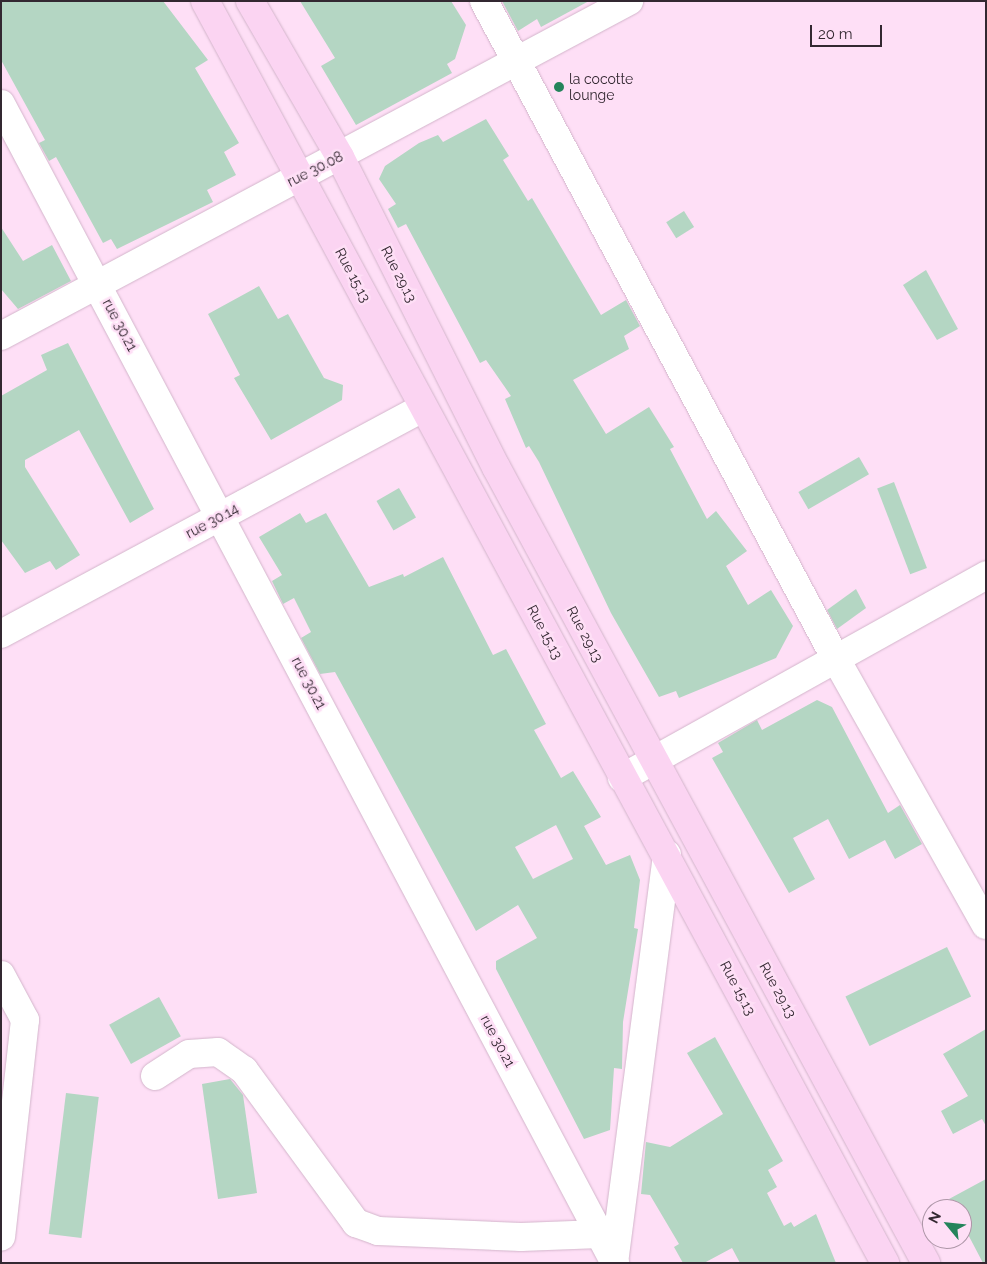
<!DOCTYPE html>
<style>
body{margin:0}
#map{position:relative;width:987px;height:1264px;overflow:hidden;background:#fedff6;font-family:Raleway,sans-serif}
div>[style]{position:absolute}
.building>*{inset:0;background:#b4d6c3;transform-origin:0 0}
.roads{filter:drop-shadow(0 0 1px #d3b5cb) drop-shadow(0 0 1px #d3b5cb)}
.minor>*{height:28px;margin:-14px;padding:0 14px;transform-origin:14px;border-radius:14px;background:#fff}
.major>*{height:28px;margin:-14px;padding:0 14px;transform-origin:14px;border-radius:14px;background:#fbd4f2}
.dots>*{width:14px;height:14px;translate:-50% -50%;box-sizing:border-box;border:2px solid #fedff6;border-radius:50%}
span{translate:-50% -50%;white-space:nowrap;text-align:center;line-height:1.15;-webkit-text-stroke:5px #fedff6;paint-order:stroke}
.poi-label{font-size:14px;color:#332831}
.left{translate:0 -50%;text-align:left}
.street-label{font-size:14px;color:#332831}
.frame{position:absolute;inset:0;border:2px solid #332831;pointer-events:none}
.north{position:absolute;left:922px;top:1199px;width:50px;height:50px;box-sizing:border-box;background:#fedff6;border:1px solid #ad96a7;border-radius:50%;rotate:298deg;font-size:14px;font-weight:700;line-height:20px;text-align:center;color:#332831}
.north::after{content:'';display:block;margin:auto;width:18px;height:22px;background:#24845b;clip-path:polygon(50% 0,100% 100%,50% 72%,0 100%)}
.scale{position:absolute;left:810px;top:25px;width:72px;height:22px;box-sizing:border-box;border:2px solid #332831;border-top:0;padding-left:6px;font-size:15px;line-height:18px;white-space:nowrap;color:#332831;-webkit-text-stroke:4px #fedff6;paint-order:stroke}
</style>
<div id="map">
<div class="building">
<div style="clip-path:polygon(1px 1px,163px 1px,208px 60px,195px 68px,239px 143px,224px 152px,236px 175px,207px 190px,213px 202px,117px 249px,111px 239px,103px 243px,56px 157px,49px 161px,39px 143px,45px 140px,1px 60px)"></div>
<div style="clip-path:polygon(300px 1px,451px 1px,466px 25px,455px 59px,447px 64px,452px 73px,356px 125px,321px 66px,335px 58px)"></div>
<div style="clip-path:polygon(502px 1px,589px 1px,541px 27px,537px 19px,518px 31px)"></div>
<div style="clip-path:polygon(486px 119px,509px 156px,503px 160px,528px 201px,532px 198px,601px 315px,626px 300px,640px 326px,624px 336px,629px 349px,573px 380px,606px 434px,649px 407px,674px 447px,670px 449px,707px 519px,716px 511px,747px 551px,726px 566px,748px 605px,771px 590px,793px 626px,776px 658px,679px 698px,676px 691px,659px 697px,611px 613px,539px 462px,529px 446px,526px 448px,505px 399px,511px 396px,486px 360px,480px 363px,406px 224px,398px 228px,388px 209px,396px 204px,379px 179px,385px 166px,419px 143px,438px 135px,443px 142px)"></div>
<div style="left:684px;top:211px;width:19px;height:21px;rotate:58deg"></div>
<div style="clip-path:polygon(1px 227px,23px 261px,52px 245px,71px 281px,18px 309px,1px 289px)"></div>
<div style="clip-path:polygon(926px 270px,958px 329px,937px 340px,903px 285px)"></div>
<div style="clip-path:polygon(259px 286px,278px 319px,288px 314px,324px 378px,343px 385px,342px 400px,271px 440px,234px 378px,240px 375px,208px 314px)"></div>
<div style="clip-path:polygon(68px 343px,154px 509px,130px 523px,79px 430px,25px 460px,25px 467px,80px 555px,56px 570px,50px 561px,25px 573px,1px 540px,1px 396px,47px 370px,41px 355px)"></div>
<div style="left:859px;top:457px;width:20px;height:70px;rotate:60deg"></div>
<div style="left:894px;top:482px;width:92px;height:18px;rotate:69deg"></div>
<div style="left:399px;top:488px;width:34px;height:26px;rotate:60deg"></div>
<div style="clip-path:polygon(evenodd,300px 513px,306px 523px,326px 513px,369px 587px,403px 574px,404px 577px,443px 557px,493px 655px,506px 649px,546px 724px,534px 730px,561px 778px,573px 771px,601px 817px,584px 826px,606px 865px,630px 855px,640px 880px,634px 928px,638px 929px,623px 1022px,622px 1069px,614px 1068px,610px 1130px,584px 1139px,496px 969px,496px 961px,537px 938px,518px 905px,476px 931px,335px 672px,320px 674px,301px 638px,311px 632px,294px 598px,283px 604px,272px 581px,282px 575px,259px 537px,300px 513px,556px 825px,573px 859px,533px 879px,515px 847px,556px 825px)"></div>
<div style="clip-path:polygon(856px 589px,866px 608px,837px 629px,827px 610px)"></div>
<div style="clip-path:polygon(817px 700px,832px 707px,888px 813px,900px 805px,922px 844px,895px 859px,885px 840px,849px 859px,828px 819px,793px 838px,815px 879px,789px 893px,712px 758px,723px 752px,718px 743px,757px 720px,762px 730px)"></div>
<div style="left:947px;top:947px;width:55px;height:113px;rotate:64deg"></div>
<div style="left:159px;top:997px;width:45px;height:57px;rotate:61deg"></div>
<div style="clip-path:polygon(986px 1029px,986px 1126px,982px 1119px,953px 1134px,941px 1111px,968px 1096px,943px 1054px)"></div>
<div style="clip-path:polygon(715px 1037px,783px 1161px,768px 1170px,777px 1187px,767px 1193px,784px 1226px,791px 1222px,794px 1227px,816px 1214px,836px 1263px,740px 1263px,732px 1248px,704px 1263px,683px 1263px,674px 1247px,679px 1244px,650px 1195px,641px 1194px,646px 1142px,670px 1147px,723px 1114px,687px 1053px)"></div>
<div style="clip-path:polygon(230px 1079px,243px 1095px,257px 1193px,218px 1199px,202px 1084px)"></div>
<div style="left:66px;top:1093px;width:33px;height:142px;rotate:7deg"></div>
<div style="clip-path:polygon(986px 1179px,986px 1263px,983px 1263px,962px 1223px,962px 1209px,955px 1209px,949px 1199px)"></div>
</div>
<div class="roads">
<div class="minor">
<div style="left:484px;top:1px;width:748px;rotate:61.86deg"></div>
<div style="left:837px;top:661px;width:303px;rotate:60.6deg"></div>
<div style="left:1px;top:104px;width:1312px;rotate:62.09deg"></div>
<div style="left:1px;top:336px;width:712px;rotate:-28.08deg"></div>
<div style="left:1px;top:634px;width:479px;rotate:-28.2deg"></div>
<div style="left:622px;top:778px;width:417px;rotate:-29.1deg"></div>
<div style="left:1px;top:975px;width:51px;rotate:61.9deg"></div>
<div style="left:25px;top:1020px;width:218px;rotate:96.3deg"></div>
<div style="left:155px;top:1076px;width:40px;rotate:-32.9deg"></div>
<div style="left:189px;top:1054px;width:29px;rotate:-4deg"></div>
<div style="left:218px;top:1052px;width:32px;rotate:35deg"></div>
<div style="left:244px;top:1070px;width:190px;rotate:53.8deg"></div>
<div style="left:356px;top:1223px;width:23px;rotate:20deg"></div>
<div style="left:378px;top:1231px;width:143px;rotate:2.4deg"></div>
<div style="left:521px;top:1237px;width:79px;rotate:-2.2deg"></div>
<div style="left:614px;top:1263px;width:412px;rotate:-82.6deg"></div>
</div>
<div class="major">
<div style="left:205px;top:1px;width:1434px;rotate:61.68deg"></div>
<div style="left:250px;top:1px;width:180px;rotate:60deg"></div>
<div style="left:340px;top:157px;width:347px;rotate:63.3deg"></div>
<div style="left:496px;top:467px;width:905px;rotate:61.62deg"></div>
</div>
</div>
<div class="dots">
<div style="left:559px;top:87px;background:#24845b"></div>
</div>
<div class="poi-label">
<span class="left" style="left:569px;top:87px">la cocotte<br>lounge</span>
</div>
<div class="street-label">
<span style="left:315px;top:169px;rotate:-27deg">rue 30.08</span>
<span style="left:399px;top:274px;rotate:63deg">Rue 29.13</span>
<span style="left:353px;top:275px;rotate:62deg">Rue 15.13</span>
<span style="left:120px;top:325px;rotate:62deg">rue 30.21</span>
<span style="left:212px;top:521px;rotate:-28deg">rue 30.14</span>
<span style="left:545px;top:632px;rotate:62deg">Rue 15.13</span>
<span style="left:585px;top:634px;rotate:62deg">Rue 29.13</span>
<span style="left:309px;top:683px;rotate:62deg">rue 30.21</span>
<span style="left:738px;top:988px;rotate:62deg">Rue 15.13</span>
<span style="left:778px;top:990px;rotate:61deg">Rue 29.13</span>
<span style="left:498px;top:1041px;rotate:62deg">rue 30.21</span>
</div>
<div class="frame"></div>
<div class="north">N</div>
<div class="scale">20 m</div>
</div>
